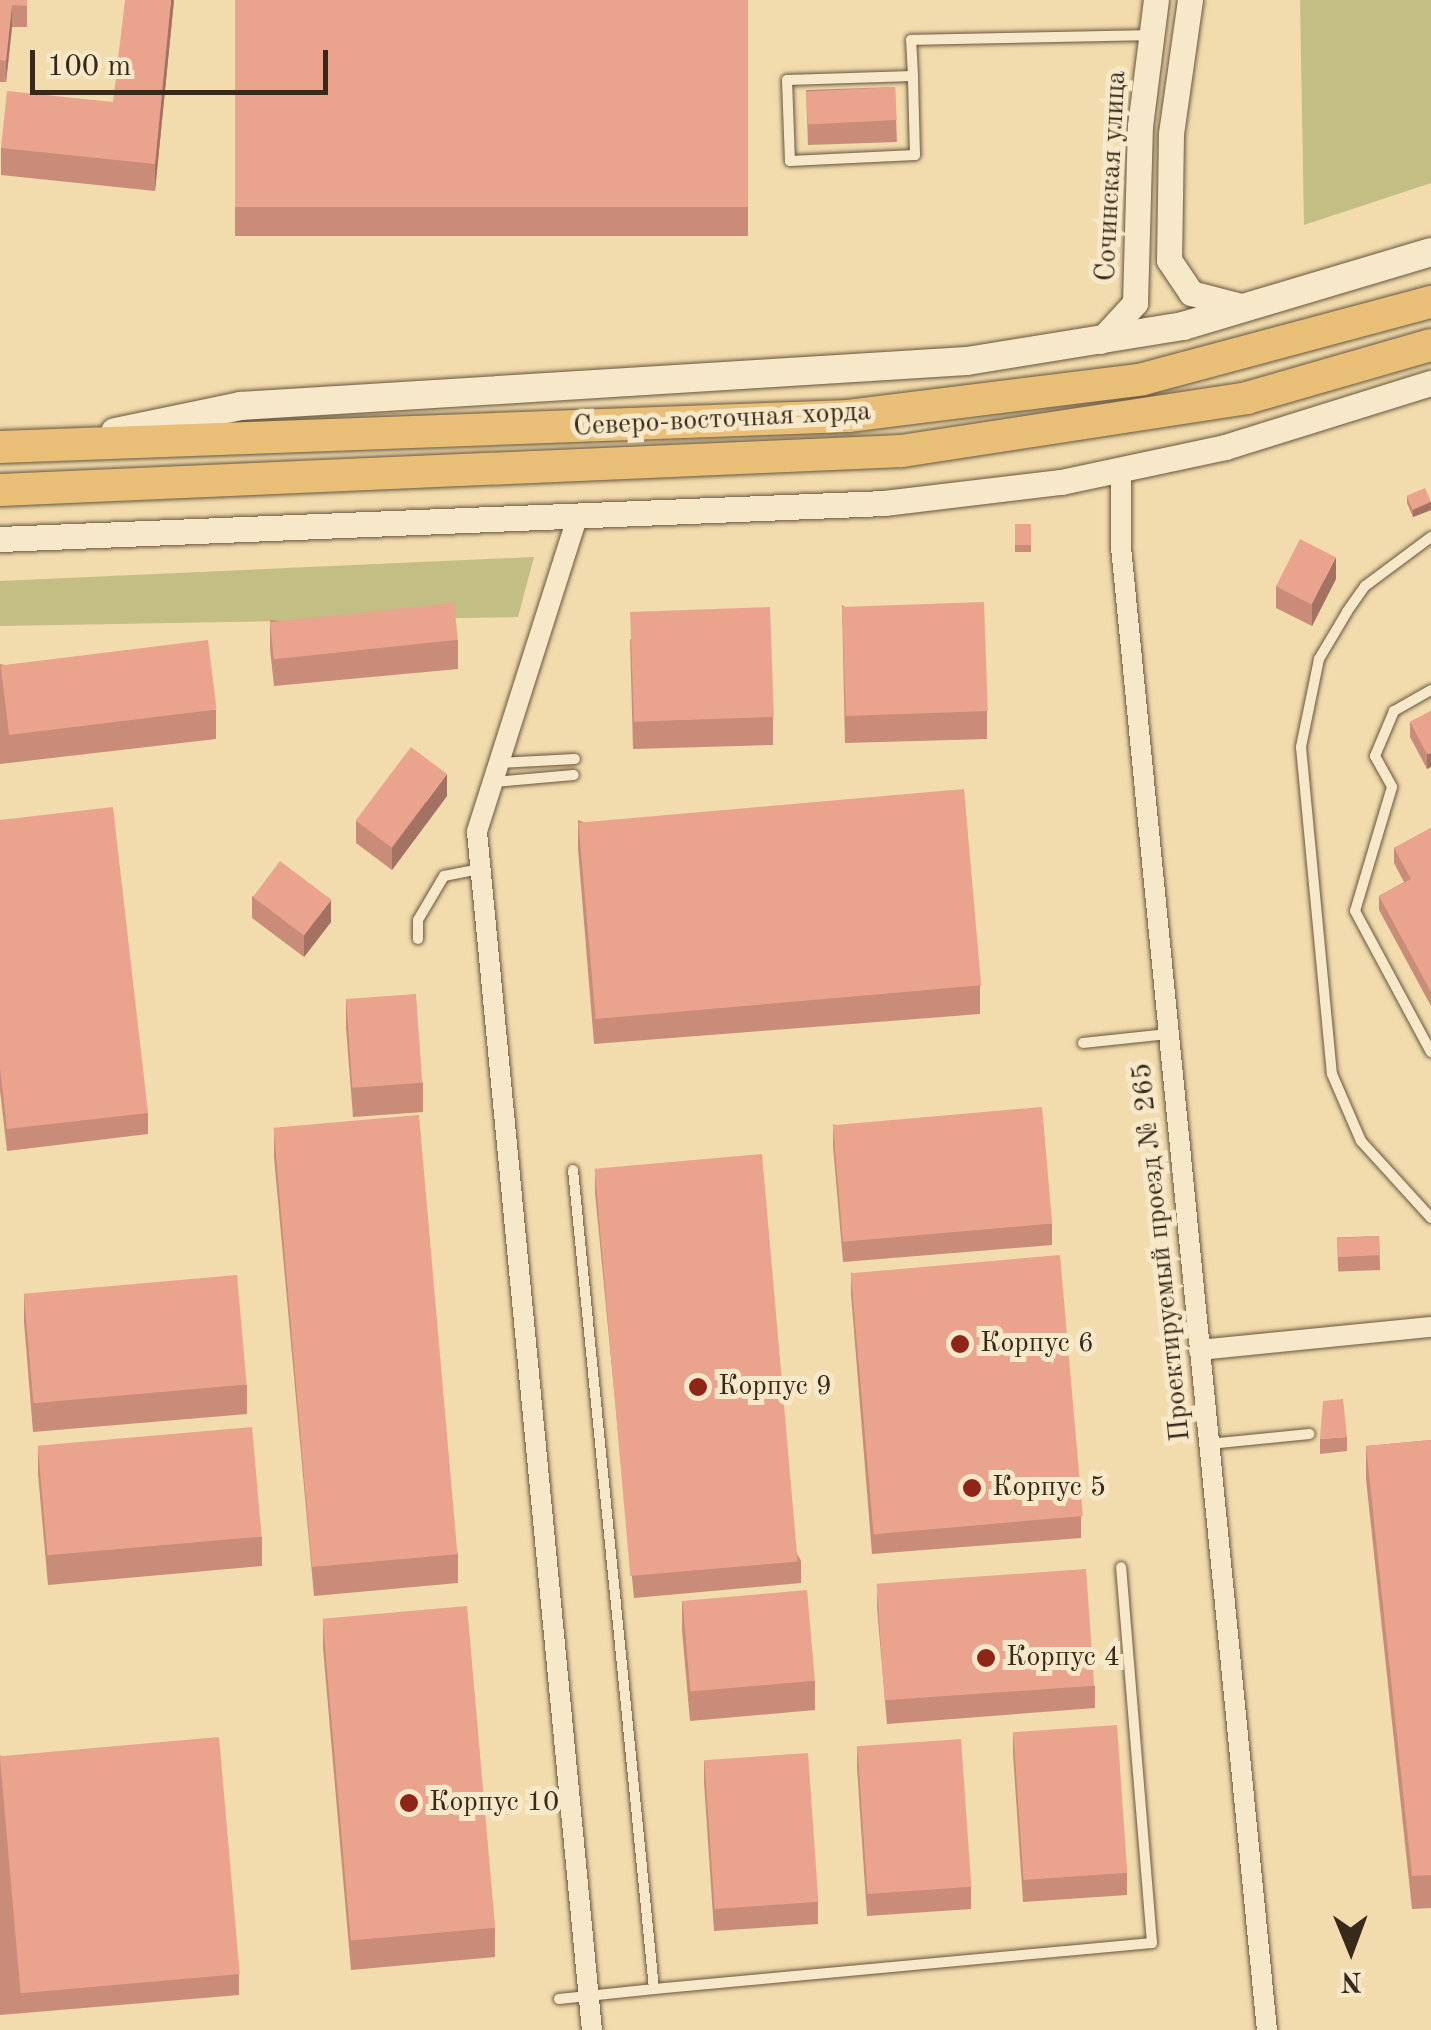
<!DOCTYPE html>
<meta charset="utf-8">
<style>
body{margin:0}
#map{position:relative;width:1431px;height:2030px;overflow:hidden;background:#f2dbac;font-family:"Old Standard TT",serif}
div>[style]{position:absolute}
.green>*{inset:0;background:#c2be84}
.roads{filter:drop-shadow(0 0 2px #66563f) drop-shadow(0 0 2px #66563f)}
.service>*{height:10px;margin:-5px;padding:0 5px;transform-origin:5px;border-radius:5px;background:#f7e8c9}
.minor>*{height:20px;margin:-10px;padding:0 10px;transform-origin:10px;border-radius:10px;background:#f7e8c9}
.tertiary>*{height:25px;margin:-12.5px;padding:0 12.5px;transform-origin:12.5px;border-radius:12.5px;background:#f7e8c9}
.secondary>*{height:28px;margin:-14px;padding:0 14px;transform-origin:14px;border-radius:14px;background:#f7e8c9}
.trunk>*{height:32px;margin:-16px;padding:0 16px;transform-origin:16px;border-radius:16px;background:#e9be76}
.wall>*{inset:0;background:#c98c79;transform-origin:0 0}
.shaded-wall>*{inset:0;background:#a47263}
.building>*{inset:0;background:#eaa38d;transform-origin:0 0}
.dots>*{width:28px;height:28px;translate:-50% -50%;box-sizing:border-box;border:5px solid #f7e8c9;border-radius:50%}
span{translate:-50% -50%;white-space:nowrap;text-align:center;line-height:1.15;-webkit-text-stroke:10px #f7e8c9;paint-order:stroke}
.street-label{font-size:28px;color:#382a1b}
.poi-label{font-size:28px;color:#382a1b}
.left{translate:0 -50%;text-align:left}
.north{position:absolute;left:1301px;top:1900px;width:100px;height:100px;-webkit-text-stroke:8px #f7e8c9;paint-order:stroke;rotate:179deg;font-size:28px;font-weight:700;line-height:40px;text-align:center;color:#382a1b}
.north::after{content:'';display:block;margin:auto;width:35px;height:45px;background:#382a1b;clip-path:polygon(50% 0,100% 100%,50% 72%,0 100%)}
.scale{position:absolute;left:30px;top:50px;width:298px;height:45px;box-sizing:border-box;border:5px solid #382a1b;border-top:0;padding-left:12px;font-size:30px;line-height:35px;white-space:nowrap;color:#382a1b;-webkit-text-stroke:8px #f7e8c9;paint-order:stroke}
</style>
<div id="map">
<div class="green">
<div style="clip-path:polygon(1300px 0,1431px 0,1431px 183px,1304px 225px)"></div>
<div style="clip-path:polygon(534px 557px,518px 617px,0 626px,0 581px)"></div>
</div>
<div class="roads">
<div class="service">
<div style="left:913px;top:76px;width:126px;rotate:178.2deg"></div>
<div style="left:787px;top:80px;width:81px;rotate:87.9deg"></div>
<div style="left:790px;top:161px;width:125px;rotate:-2.7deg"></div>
<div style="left:915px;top:155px;width:79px;rotate:-91.5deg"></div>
<div style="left:913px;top:76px;width:36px;rotate:-93deg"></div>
<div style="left:911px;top:40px;width:239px;rotate:-1.2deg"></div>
<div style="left:1431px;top:537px;width:82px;rotate:143.4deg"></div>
<div style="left:1365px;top:586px;width:32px;rotate:125deg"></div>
<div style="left:1347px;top:612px;width:55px;rotate:120.8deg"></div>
<div style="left:1319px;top:659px;width:90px;rotate:101.6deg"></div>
<div style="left:1301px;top:747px;width:328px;rotate:84.6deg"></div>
<div style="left:1332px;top:1074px;width:73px;rotate:66.6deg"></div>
<div style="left:1361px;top:1141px;width:104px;rotate:47.7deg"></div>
<div style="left:1431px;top:690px;width:43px;rotate:150.4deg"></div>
<div style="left:1394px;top:711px;width:49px;rotate:112.9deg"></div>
<div style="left:1375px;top:756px;width:35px;rotate:61deg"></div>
<div style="left:1392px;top:787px;width:129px;rotate:106.6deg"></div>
<div style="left:1355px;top:911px;width:160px;rotate:61.7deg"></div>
<div style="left:499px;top:763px;width:76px;rotate:-3deg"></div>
<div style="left:494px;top:782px;width:80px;rotate:-5deg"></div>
<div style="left:418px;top:939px;width:19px;rotate:-90deg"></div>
<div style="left:418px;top:920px;width:51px;rotate:-59.4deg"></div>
<div style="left:444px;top:876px;width:37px;rotate:-11deg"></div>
<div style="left:1083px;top:1043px;width:85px;rotate:-6deg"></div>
<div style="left:573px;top:1170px;width:823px;rotate:84.35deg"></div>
<div style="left:654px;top:1989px;width:500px;rotate:-5.28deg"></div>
<div style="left:1152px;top:1943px;width:377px;rotate:-94.7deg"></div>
<div style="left:1209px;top:1444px;width:101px;rotate:-5.7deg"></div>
<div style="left:559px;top:1999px;width:96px;rotate:-6deg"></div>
</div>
<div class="minor">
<div style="left:1121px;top:468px;width:79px;rotate:90deg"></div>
<div style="left:1121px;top:547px;width:1490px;rotate:84.38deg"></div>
<div style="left:577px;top:518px;width:330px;rotate:107.7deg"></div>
<div style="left:477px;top:832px;width:1204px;rotate:84.52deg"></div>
<div style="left:1199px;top:1350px;width:233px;rotate:-5.7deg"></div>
</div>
<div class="tertiary">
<div style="left:1190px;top:0;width:135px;rotate:98.1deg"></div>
<div style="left:1171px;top:134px;width:126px;rotate:90.9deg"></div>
<div style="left:1169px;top:260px;width:40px;rotate:56deg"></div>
<div style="left:1191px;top:293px;width:52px;rotate:14.6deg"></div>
<div style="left:1100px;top:341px;width:52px;rotate:-47.4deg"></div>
<div style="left:1135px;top:303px;width:177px;rotate:-88.4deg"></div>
<div style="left:1140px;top:126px;width:127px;rotate:-82.8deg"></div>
<div style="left:0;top:539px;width:885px;rotate:-2.33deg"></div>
<div style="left:884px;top:503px;width:178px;rotate:-6.8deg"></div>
<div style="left:1061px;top:482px;width:168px;rotate:-12deg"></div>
<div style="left:1225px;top:447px;width:216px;rotate:-17.3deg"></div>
</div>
<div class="secondary">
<div style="left:115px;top:432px;width:128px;rotate:-11.7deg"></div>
<div style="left:240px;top:406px;width:728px;rotate:-3.54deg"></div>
<div style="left:967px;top:361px;width:219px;rotate:-9.2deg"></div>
<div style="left:1183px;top:326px;width:259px;rotate:-16.6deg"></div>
</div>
<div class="trunk">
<div style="left:0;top:447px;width:849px;rotate:-2.09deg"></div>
<div style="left:848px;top:416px;width:297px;rotate:-7.1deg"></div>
<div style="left:1143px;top:379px;width:298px;rotate:-15deg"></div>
<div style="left:0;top:490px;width:903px;rotate:-2.48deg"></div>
<div style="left:902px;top:451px;width:349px;rotate:-8.7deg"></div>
<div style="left:1247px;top:398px;width:191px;rotate:-16.1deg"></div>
</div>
</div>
<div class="wall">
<div style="clip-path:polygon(0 0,27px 0,27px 27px,12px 27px,6px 82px,0 82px)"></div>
<div style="clip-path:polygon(174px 0,155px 191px,1px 175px,1px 148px,113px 102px)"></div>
<div style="left:235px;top:0;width:513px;height:236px"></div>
<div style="left:895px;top:87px;width:55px;height:89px;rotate:88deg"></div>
<div style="clip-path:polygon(1407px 496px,1431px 502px,1431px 510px,1413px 517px,1407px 503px)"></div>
<div style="left:1015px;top:524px;width:16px;height:28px"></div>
<div style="clip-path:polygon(1336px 579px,1312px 626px,1276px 608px,1276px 586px)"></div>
<div style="clip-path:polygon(842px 605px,987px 711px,987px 739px,845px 743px)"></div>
<div style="clip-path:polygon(270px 620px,458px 640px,458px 669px,274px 686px,270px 649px)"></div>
<div style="clip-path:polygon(630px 639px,773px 717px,773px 745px,633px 749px)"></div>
<div style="clip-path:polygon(0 664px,216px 710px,216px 739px,0 764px)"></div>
<div style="clip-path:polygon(1431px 711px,1427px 769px,1410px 737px,1410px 722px)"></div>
<div style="clip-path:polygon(447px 796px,392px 870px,356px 843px,356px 821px)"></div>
<div style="clip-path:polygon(0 820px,148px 1113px,148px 1134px,7px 1151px,0 1090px)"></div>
<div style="clip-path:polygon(578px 820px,980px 985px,980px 1014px,594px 1044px,578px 849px)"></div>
<div style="clip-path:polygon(1431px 828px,1431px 1006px,1379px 910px,1379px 896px,1404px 882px,1394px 863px,1394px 848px)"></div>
<div style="clip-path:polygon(252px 896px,331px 922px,304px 957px,252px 918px)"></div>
<div style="clip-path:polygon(346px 999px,423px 1083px,423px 1112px,353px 1117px,346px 1028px)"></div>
<div style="clip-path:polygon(833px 1124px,1052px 1224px,1052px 1245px,843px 1262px,833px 1146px)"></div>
<div style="clip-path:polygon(274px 1128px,458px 1554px,458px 1583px,314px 1596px,274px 1157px)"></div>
<div style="clip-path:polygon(595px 1170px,801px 1561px,801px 1583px,634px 1598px,595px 1192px)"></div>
<div style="left:1379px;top:1236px;width:34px;height:42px;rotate:88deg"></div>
<div style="clip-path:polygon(851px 1272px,1081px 1516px,1081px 1538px,872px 1554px,851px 1294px)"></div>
<div style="clip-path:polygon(24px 1294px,247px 1385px,247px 1414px,33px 1432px,24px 1322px)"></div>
<div style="clip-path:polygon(1347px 1437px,1347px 1451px,1320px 1454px,1320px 1439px)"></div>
<div style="clip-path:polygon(1431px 1440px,1431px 1908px,1412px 1909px,1366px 1479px,1366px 1446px)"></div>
<div style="clip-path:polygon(38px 1446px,262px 1537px,262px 1566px,48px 1585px,38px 1474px)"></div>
<div style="clip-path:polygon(877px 1586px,1095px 1686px,1095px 1708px,887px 1724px,877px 1608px)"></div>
<div style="clip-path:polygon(682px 1601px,815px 1681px,815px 1710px,690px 1721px,682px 1630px)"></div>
<div style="clip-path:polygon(323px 1619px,495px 1928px,495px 1957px,351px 1970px,323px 1648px)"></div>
<div style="clip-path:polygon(1013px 1732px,1127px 1873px,1127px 1895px,1023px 1902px,1013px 1754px)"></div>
<div style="clip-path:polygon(857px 1746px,971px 1887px,971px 1909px,867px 1916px,857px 1768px)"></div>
<div style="clip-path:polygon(0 1755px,239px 1974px,239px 1995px,0 2015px)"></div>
<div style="clip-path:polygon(704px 1760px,818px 1902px,818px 1924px,714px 1931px,704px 1782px)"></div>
</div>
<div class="shaded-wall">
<div style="clip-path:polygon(171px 0,174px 0,155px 191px,155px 164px)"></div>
<div style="clip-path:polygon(12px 5px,12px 27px,6px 82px,6px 61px)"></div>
<div style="clip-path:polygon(1431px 502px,1431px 510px,1413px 517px,1413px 510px)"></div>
<div style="clip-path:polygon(1336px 557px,1336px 579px,1312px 626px,1312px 604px)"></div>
<div style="clip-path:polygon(1431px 753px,1431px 767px,1427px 769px,1427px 754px)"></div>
<div style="clip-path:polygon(447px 774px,447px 796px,392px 870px,392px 848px)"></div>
<div style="clip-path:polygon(331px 900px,331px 922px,304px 957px,304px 935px)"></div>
</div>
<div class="building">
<div style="clip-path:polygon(0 0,27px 0,27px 6px,12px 5px,6px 61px,0 60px)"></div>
<div style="clip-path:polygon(125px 0,171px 0,155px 164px,1px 148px,7px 91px,113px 102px)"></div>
<div style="left:235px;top:0;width:513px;height:207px"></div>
<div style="left:895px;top:87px;width:33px;height:89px;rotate:87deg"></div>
<div style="left:1425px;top:488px;width:15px;height:20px;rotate:67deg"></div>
<div style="left:1015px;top:524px;width:16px;height:21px"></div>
<div style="left:1300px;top:539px;width:40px;height:53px;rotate:27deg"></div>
<div style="left:984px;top:602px;width:109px;height:142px;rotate:88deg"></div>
<div style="left:454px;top:603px;width:37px;height:185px;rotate:84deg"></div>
<div style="left:770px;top:607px;width:110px;height:140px;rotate:88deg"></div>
<div style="left:208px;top:640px;width:70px;height:209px;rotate:83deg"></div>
<div style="clip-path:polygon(1431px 711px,1431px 753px,1427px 754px,1410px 722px)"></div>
<div style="left:411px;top:747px;width:45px;height:92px;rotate:37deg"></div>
<div style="left:964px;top:789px;width:197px;height:387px;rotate:85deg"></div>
<div style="clip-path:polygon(113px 807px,148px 1113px,7px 1129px,0 1068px,0 820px)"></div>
<div style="clip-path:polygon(1431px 828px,1431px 992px,1379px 896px,1411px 879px,1394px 848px)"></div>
<div style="left:280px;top:861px;width:64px;height:45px;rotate:37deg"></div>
<div style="left:416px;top:994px;width:89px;height:70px;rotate:86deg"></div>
<div style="left:1042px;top:1107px;width:117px;height:210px;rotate:85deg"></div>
<div style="left:419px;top:1115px;width:441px;height:146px;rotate:85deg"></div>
<div style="left:762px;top:1154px;width:409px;height:168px;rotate:85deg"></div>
<div style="left:1379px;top:1236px;width:19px;height:42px;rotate:87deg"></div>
<div style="left:1060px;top:1255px;width:262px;height:210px;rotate:85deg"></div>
<div style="left:237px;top:1275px;width:110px;height:214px;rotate:85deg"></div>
<div style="clip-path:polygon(1343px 1399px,1347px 1437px,1320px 1439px,1323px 1401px)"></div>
<div style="left:252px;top:1427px;width:110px;height:215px;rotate:85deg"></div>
<div style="clip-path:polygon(1431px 1440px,1431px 1875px,1412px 1876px,1366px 1446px)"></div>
<div style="left:1086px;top:1569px;width:117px;height:210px;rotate:86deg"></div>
<div style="left:807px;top:1590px;width:91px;height:125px;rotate:85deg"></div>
<div style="left:467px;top:1606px;width:323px;height:145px;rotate:85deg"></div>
<div style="left:1117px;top:1725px;width:148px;height:104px;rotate:86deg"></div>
<div style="left:219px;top:1737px;width:238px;height:220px;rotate:85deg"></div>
<div style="left:961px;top:1739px;width:148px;height:104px;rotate:86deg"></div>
<div style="left:808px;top:1753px;width:149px;height:104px;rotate:86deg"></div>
</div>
<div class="dots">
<div style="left:960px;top:1344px;background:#8f2418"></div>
<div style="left:698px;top:1387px;background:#8f2418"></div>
<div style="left:972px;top:1488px;background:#8f2418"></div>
<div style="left:986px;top:1658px;background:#8f2418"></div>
<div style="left:409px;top:1803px;background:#8f2418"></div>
</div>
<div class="street-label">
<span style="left:1112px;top:176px;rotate:-87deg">Сочинская улица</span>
<span style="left:722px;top:420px;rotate:-3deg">Северо-восточная хорда</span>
<span style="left:1162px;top:1252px;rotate:-96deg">Проектируемый проезд № 265</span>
</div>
<div class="poi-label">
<span class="left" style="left:980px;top:1344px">Корпус 6</span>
<span class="left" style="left:718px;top:1387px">Корпус 9</span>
<span class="left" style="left:992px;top:1488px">Корпус 5</span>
<span class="left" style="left:1006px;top:1658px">Корпус 4</span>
<span class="left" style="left:429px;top:1803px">Корпус 10</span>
</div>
<div class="north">N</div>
<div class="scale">100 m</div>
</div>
